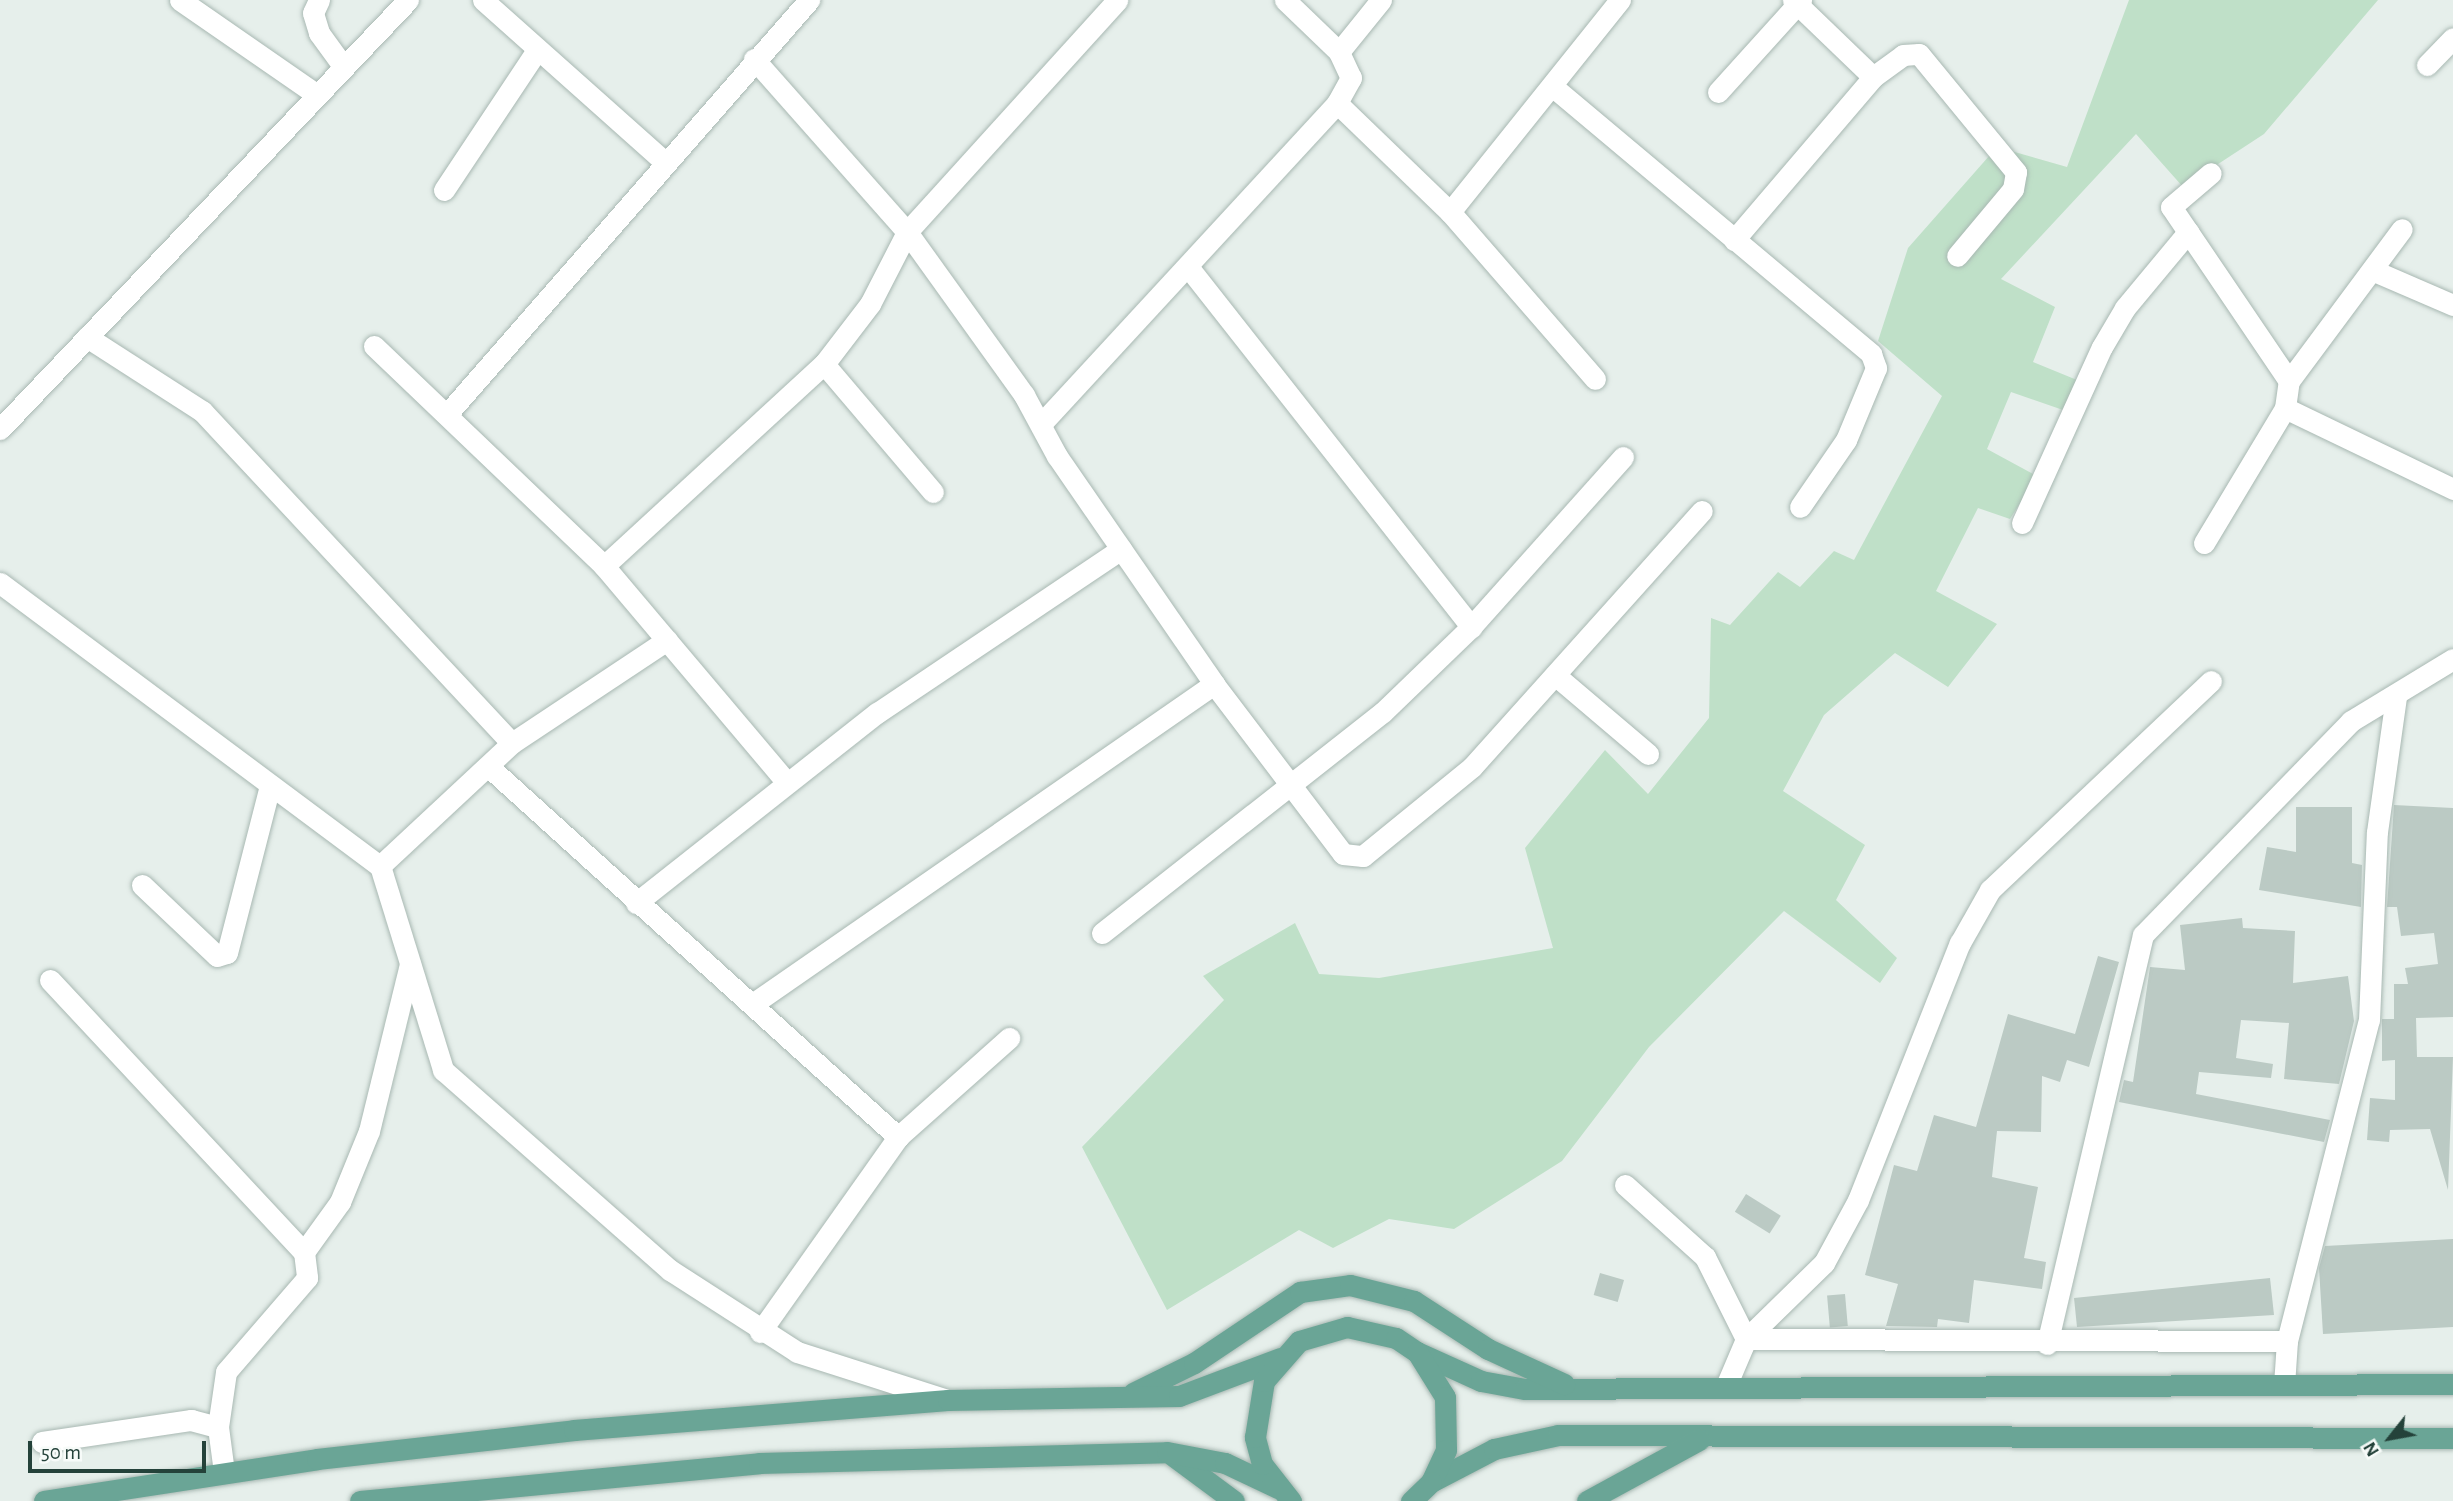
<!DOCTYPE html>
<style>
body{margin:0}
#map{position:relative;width:2453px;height:1501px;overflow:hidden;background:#e6efeb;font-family:"Alegreya Sans",sans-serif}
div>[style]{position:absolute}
.green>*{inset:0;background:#bfe0c8}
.building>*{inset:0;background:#bbcac4;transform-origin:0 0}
.roads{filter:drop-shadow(0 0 2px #a8b8b2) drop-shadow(0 0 2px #a8b8b2)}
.minor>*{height:21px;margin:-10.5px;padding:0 10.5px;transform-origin:10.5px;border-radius:10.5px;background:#fff}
.major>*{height:21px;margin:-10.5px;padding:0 10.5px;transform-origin:10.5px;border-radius:10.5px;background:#6aa596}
span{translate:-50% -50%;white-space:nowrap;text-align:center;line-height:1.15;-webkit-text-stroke:5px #f7fbf9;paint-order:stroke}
.north{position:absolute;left:2355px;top:1403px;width:70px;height:70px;-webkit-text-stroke:5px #f7fbf9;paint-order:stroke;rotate:239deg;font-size:19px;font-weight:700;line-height:28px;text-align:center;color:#24423a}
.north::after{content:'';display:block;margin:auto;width:24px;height:32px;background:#24423a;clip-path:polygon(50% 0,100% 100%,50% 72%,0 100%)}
.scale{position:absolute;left:28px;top:1441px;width:178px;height:32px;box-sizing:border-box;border:4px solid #24423a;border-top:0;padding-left:9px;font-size:21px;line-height:24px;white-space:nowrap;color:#24423a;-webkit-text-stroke:5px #f7fbf9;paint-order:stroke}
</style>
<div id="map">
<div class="green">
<div style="clip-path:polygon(2129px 0,2378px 0,2264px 134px,2183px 187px,2136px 134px,2001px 279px,2055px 307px,2033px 362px,2077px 380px,2063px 410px,2011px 392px,1987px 449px,2037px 476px,2010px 519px,1978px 508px,1936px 591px,1997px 624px,1948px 687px,1895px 653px,1824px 715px,1783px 791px,1865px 845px,1836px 900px,1897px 958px,1880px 983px,1784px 911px,1649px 1047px,1562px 1161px,1454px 1229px,1389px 1219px,1333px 1248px,1299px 1230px,1167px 1310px,1082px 1147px,1224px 1000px,1203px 976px,1295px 923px,1319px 974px,1379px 978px,1553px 948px,1525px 848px,1605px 750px,1648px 794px,1709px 718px,1711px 618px,1730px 625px,1778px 572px,1800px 587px,1834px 551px,1854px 560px,1942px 396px,1878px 341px,1908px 248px,1997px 147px,2067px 167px)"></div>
</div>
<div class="building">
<div style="clip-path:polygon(2394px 805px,2453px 808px,2453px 1017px,2416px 1018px,2417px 1057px,2453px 1057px,2448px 1190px,2430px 1129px,2390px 1130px,2389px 1142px,2367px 1140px,2370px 1098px,2395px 1100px,2395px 1060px,2382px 1061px,2382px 1019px,2394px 1019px,2394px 984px,2408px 984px,2405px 968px,2438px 964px,2434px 933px,2401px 936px,2397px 907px,2387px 907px)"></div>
<div style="clip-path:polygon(2296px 807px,2352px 807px,2352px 863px,2362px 865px,2361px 907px,2259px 890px,2267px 847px,2296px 852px)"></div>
<div style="clip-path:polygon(2242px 918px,2243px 928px,2295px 931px,2293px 983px,2348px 976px,2354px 1021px,2339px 1084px,2284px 1079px,2289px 1023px,2241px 1020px,2236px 1058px,2273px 1064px,2271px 1078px,2199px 1072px,2196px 1094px,2330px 1120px,2324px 1142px,2119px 1102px,2124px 1080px,2133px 1082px,2150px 967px,2185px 970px,2180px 925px)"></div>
<div style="clip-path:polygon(2098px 956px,2119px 962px,2089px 1067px,2067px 1060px,2060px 1082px,2042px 1076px,2041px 1132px,1997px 1131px,1992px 1177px,2038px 1187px,2024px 1258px,2046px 1262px,2042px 1289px,1974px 1280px,1969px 1323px,1938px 1319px,1937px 1327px,1886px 1326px,1898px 1284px,1865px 1275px,1894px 1165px,1917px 1171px,1934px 1115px,1976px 1127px,2008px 1014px,2075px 1034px)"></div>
<div style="left:1746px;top:1194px;width:41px;height:21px;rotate:32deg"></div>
<div style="clip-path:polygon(2453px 1239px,2453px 1327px,2323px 1334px,2319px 1268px,2325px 1246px)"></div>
<div style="left:1600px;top:1273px;width:25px;height:23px;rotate:16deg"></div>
<div style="clip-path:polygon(2270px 1278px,2274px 1315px,2077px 1327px,2074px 1298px)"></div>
<div style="left:1845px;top:1294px;width:32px;height:18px;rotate:85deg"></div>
</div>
<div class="roads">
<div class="minor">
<div style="left:180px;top:0;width:165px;rotate:34.7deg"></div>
<div style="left:319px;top:0;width:14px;rotate:115deg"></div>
<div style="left:313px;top:13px;width:21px;rotate:73deg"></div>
<div style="left:319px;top:33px;width:41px;rotate:54deg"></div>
<div style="left:483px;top:0;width:244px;rotate:41.7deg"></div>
<div style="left:1285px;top:0;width:75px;rotate:43.9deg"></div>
<div style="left:1793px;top:0;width:111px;rotate:43.9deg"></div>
<div style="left:754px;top:59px;width:231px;rotate:48.5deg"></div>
<div style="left:907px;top:232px;width:201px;rotate:54.3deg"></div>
<div style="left:1024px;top:395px;width:69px;rotate:61.6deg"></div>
<div style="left:1057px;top:456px;width:277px;rotate:55.4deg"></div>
<div style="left:1214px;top:684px;width:213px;rotate:52.8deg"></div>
<div style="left:1343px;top:854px;width:20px;rotate:6deg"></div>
<div style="left:1363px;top:856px;width:141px;rotate:-39.2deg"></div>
<div style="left:1472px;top:767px;width:344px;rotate:-48.1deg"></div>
<div style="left:2427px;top:65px;width:37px;rotate:-46deg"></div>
<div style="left:1552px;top:86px;width:417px;rotate:40deg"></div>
<div style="left:1871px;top:354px;width:15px;rotate:70deg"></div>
<div style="left:1876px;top:368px;width:78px;rotate:112.6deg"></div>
<div style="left:1846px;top:440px;width:81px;rotate:124.5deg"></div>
<div style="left:1718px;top:92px;width:124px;rotate:-47.9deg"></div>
<div style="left:1337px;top:103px;width:157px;rotate:44deg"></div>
<div style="left:1450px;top:212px;width:221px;rotate:49deg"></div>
<div style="left:444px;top:190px;width:168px;rotate:-56.4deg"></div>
<div style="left:1450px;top:212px;width:272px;rotate:-51.3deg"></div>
<div style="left:1734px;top:240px;width:214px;rotate:-49.5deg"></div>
<div style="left:1873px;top:77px;width:37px;rotate:-36deg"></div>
<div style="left:1903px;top:55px;width:16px;rotate:-4deg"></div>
<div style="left:1919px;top:54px;width:153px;rotate:50.6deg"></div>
<div style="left:2016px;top:172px;width:17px;rotate:100deg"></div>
<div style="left:2013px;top:189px;width:87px;rotate:129.9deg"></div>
<div style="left:1189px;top:268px;width:457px;rotate:51.8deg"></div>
<div style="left:2372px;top:270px;width:88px;rotate:23.4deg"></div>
<div style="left:87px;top:337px;width:137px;rotate:32.8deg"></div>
<div style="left:202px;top:411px;width:454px;rotate:47deg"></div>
<div style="left:374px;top:346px;width:318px;rotate:43.7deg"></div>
<div style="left:604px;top:566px;width:282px;rotate:49.8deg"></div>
<div style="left:824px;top:364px;width:168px;rotate:49.6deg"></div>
<div style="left:2289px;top:381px;width:189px;rotate:-53.4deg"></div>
<div style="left:2285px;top:408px;width:187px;rotate:25.7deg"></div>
<div style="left:448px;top:413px;width:549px;rotate:-48.84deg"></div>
<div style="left:1042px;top:423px;width:435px;rotate:-47.3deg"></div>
<div style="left:1337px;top:103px;width:29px;rotate:-61deg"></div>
<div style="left:1351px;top:78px;width:29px;rotate:-115deg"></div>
<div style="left:1339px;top:52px;width:67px;rotate:-51.1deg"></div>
<div style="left:0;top:429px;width:592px;rotate:-46.44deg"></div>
<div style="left:2022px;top:523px;width:193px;rotate:-65.6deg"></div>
<div style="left:2102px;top:347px;width:45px;rotate:-59.5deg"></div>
<div style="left:2125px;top:308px;width:99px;rotate:-50.3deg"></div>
<div style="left:2204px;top:543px;width:157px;rotate:-59deg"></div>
<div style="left:2285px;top:408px;width:27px;rotate:-82deg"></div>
<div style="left:2289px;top:381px;width:210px;rotate:-124.1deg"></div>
<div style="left:2171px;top:207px;width:52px;rotate:-40.4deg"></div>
<div style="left:604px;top:566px;width:299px;rotate:-42.6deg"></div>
<div style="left:824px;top:364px;width:76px;rotate:-52.5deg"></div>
<div style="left:870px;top:304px;width:81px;rotate:-62.8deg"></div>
<div style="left:907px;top:232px;width:313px;rotate:-47.8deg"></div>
<div style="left:0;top:583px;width:474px;rotate:36.7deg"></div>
<div style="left:380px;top:866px;width:214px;rotate:72.8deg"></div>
<div style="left:443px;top:1070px;width:303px;rotate:41.4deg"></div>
<div style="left:670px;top:1270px;width:151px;rotate:32.8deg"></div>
<div style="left:797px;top:1352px;width:157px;rotate:17.7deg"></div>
<div style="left:1555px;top:675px;width:122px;rotate:40.3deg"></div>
<div style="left:489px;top:767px;width:552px;rotate:42.13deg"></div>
<div style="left:380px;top:866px;width:180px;rotate:-43deg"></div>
<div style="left:512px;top:743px;width:186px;rotate:-33.6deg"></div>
<div style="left:142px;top:885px;width:103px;rotate:43.4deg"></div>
<div style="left:217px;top:956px;width:10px;rotate:-17deg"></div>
<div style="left:227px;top:953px;width:172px;rotate:-75.6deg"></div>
<div style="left:636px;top:903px;width:307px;rotate:-38.3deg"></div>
<div style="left:877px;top:713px;width:294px;rotate:-33.9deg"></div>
<div style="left:1102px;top:933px;width:357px;rotate:-38.2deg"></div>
<div style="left:1383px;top:712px;width:122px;rotate:-44deg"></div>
<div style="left:1471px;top:627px;width:228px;rotate:-48.2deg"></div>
<div style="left:50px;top:980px;width:372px;rotate:47deg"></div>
<div style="left:304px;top:1252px;width:26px;rotate:83deg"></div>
<div style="left:307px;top:1278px;width:124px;rotate:130.8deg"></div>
<div style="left:226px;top:1372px;width:56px;rotate:98.3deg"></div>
<div style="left:218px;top:1427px;width:45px;rotate:82.4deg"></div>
<div style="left:754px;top:1003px;width:560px;rotate:-34.74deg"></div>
<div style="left:1625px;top:1185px;width:108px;rotate:42deg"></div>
<div style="left:1705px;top:1257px;width:92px;rotate:63.4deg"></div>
<div style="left:1746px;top:1339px;width:541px;rotate:0.21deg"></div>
<div style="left:304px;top:1252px;width:62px;rotate:-54.2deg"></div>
<div style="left:340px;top:1202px;width:77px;rotate:-67.8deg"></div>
<div style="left:369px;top:1131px;width:172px;rotate:-76.2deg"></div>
<div style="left:760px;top:1332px;width:239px;rotate:-54.7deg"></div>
<div style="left:898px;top:1137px;width:149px;rotate:-41.7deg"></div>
<div style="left:2047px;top:1344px;width:420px;rotate:-76.8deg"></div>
<div style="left:2143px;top:935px;width:298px;rotate:-45.8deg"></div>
<div style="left:2351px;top:721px;width:119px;rotate:-31.3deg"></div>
<div style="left:2284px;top:1385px;width:44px;rotate:-86.1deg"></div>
<div style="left:2287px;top:1341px;width:331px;rotate:-75.7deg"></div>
<div style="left:2369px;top:1020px;width:188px;rotate:-87.6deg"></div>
<div style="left:2377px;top:832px;width:137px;rotate:-82deg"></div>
<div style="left:1726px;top:1386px;width:51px;rotate:-66.9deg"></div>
<div style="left:1746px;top:1339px;width:109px;rotate:-44.3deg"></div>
<div style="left:1824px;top:1263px;width:72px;rotate:-61.6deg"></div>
<div style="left:1858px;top:1200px;width:277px;rotate:-68.4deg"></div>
<div style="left:1960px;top:943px;width:61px;rotate:-60.5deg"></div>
<div style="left:1990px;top:890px;width:304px;rotate:-43.4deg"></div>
<div style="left:42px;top:1442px;width:151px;rotate:-8.4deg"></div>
<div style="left:191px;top:1420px;width:28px;rotate:15deg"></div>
</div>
<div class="major">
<div style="left:1417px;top:1352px;width:70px;rotate:24.4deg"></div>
<div style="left:1481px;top:1381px;width:45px;rotate:10.3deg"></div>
<div style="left:1525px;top:1389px;width:928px;rotate:-0.31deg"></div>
<div style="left:1133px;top:1393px;width:68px;rotate:-26.2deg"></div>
<div style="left:1194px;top:1363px;width:128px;rotate:-33.8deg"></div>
<div style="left:1300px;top:1292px;width:50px;rotate:-8deg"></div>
<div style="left:1350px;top:1285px;width:66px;rotate:14deg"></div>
<div style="left:1414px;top:1301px;width:88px;rotate:33deg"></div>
<div style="left:1488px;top:1349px;width:84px;rotate:24.7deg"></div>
<div style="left:1172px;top:1455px;width:77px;rotate:36.6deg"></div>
<div style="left:1431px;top:1482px;width:71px;rotate:-27.6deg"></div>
<div style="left:1494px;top:1449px;width:66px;rotate:-12.3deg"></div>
<div style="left:1558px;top:1435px;width:895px;rotate:0.19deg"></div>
<div style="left:44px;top:1501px;width:276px;rotate:-8.7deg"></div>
<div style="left:317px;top:1459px;width:259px;rotate:-6.4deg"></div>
<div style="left:574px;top:1430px;width:375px;rotate:-4.6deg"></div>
<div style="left:948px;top:1400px;width:231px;rotate:-1deg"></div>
<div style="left:1179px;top:1396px;width:108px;rotate:-20.6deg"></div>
<div style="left:360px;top:1501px;width:401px;rotate:-5.4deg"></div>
<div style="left:759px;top:1463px;width:408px;rotate:-1.5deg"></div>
<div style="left:1167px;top:1452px;width:59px;rotate:10.7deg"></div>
<div style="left:1225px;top:1463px;width:59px;rotate:25.3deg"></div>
<div style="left:1291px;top:1501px;width:47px;rotate:-128.1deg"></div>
<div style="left:1262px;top:1464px;width:28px;rotate:-105deg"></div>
<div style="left:1255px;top:1437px;width:57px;rotate:-80.9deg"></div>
<div style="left:1264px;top:1381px;width:53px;rotate:-48.8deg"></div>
<div style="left:1299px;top:1341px;width:50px;rotate:-16.3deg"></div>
<div style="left:1347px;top:1327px;width:50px;rotate:12.7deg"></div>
<div style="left:1396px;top:1338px;width:25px;rotate:34deg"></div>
<div style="left:1417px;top:1352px;width:53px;rotate:58.1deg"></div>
<div style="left:1445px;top:1397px;width:53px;rotate:88.9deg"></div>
<div style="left:1446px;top:1450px;width:35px;rotate:115deg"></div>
<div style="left:1431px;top:1482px;width:28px;rotate:136deg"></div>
<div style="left:1587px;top:1501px;width:128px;rotate:-28.6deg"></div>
</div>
</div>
<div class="north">N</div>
<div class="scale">50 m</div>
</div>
